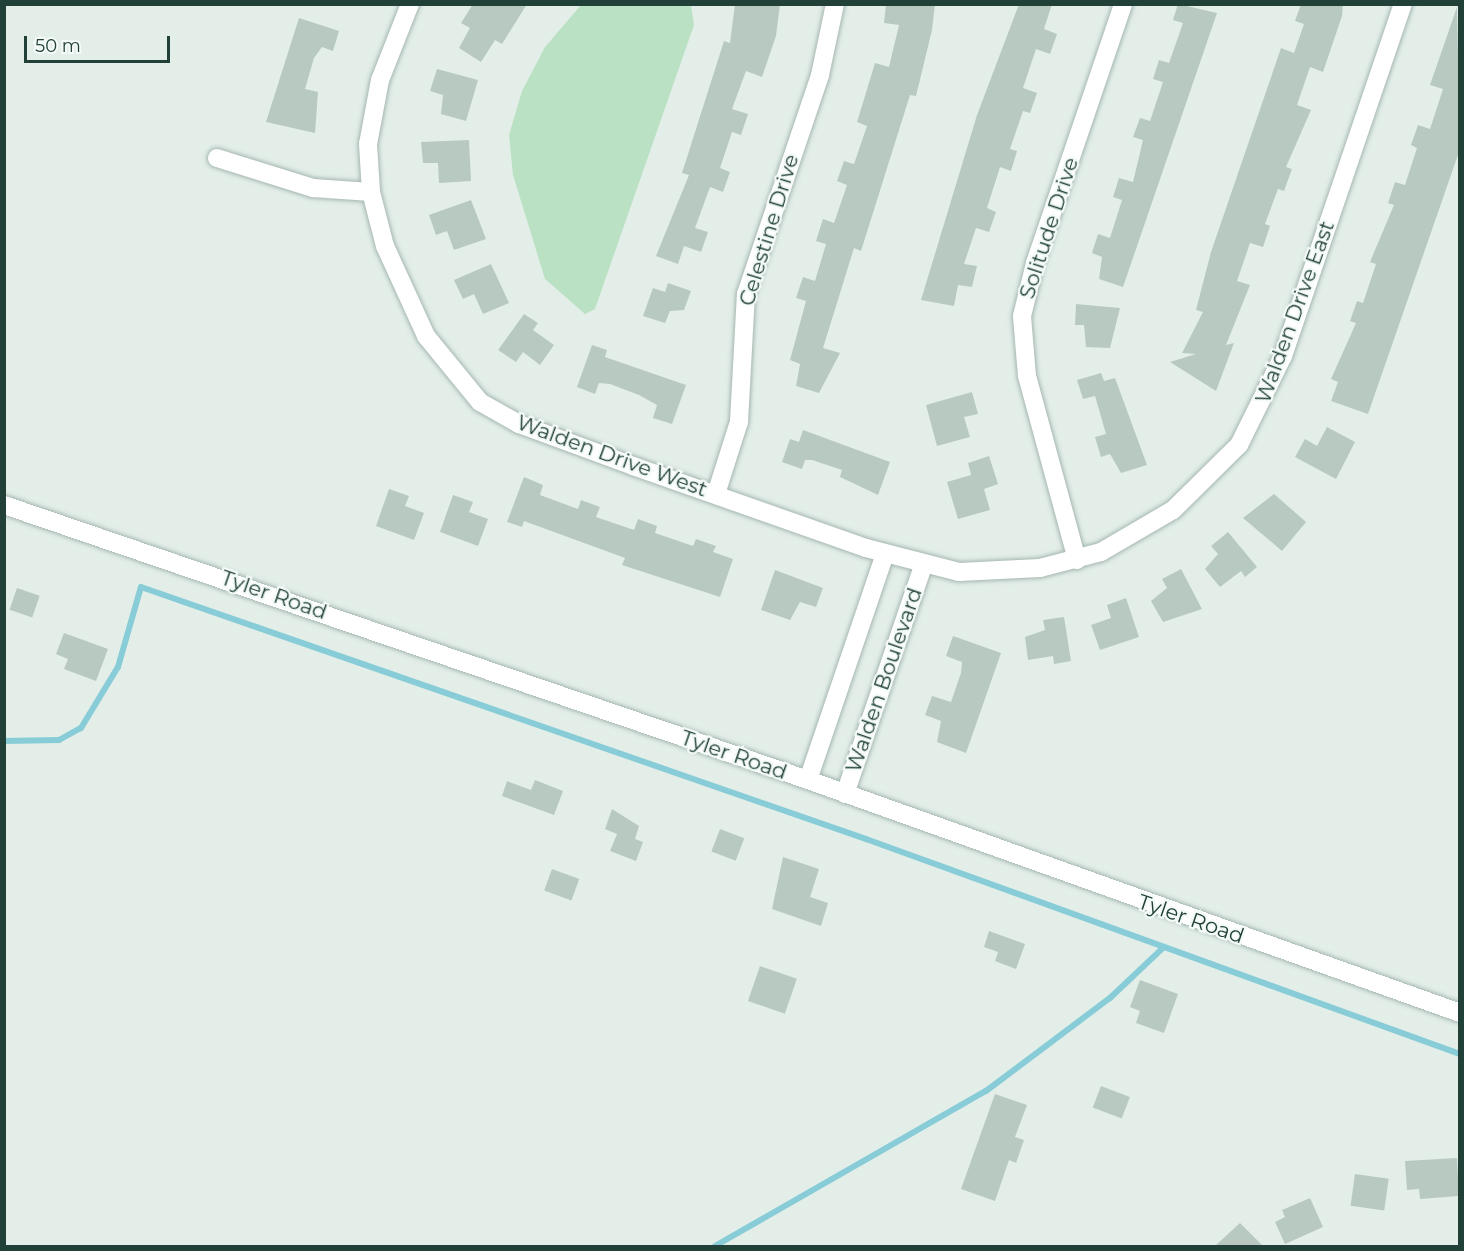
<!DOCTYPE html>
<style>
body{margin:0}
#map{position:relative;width:1464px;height:1251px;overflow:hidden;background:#e3eee9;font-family:Montserrat,sans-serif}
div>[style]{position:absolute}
.green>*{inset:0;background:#bbe1c4}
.stream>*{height:6px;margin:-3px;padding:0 3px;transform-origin:3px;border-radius:3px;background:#87ccd7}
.building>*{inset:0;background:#b8c9c2;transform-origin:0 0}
.roads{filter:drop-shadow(0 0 2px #a5b7b0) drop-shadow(0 0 2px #a5b7b0)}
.minor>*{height:18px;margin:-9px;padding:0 9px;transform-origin:9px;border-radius:9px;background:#fff}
span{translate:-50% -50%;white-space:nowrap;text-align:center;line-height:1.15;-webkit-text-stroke:4.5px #f4faf7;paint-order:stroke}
.street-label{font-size:21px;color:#214138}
.frame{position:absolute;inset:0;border:6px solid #214138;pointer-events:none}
.scale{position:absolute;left:24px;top:36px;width:146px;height:27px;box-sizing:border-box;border:3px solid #214138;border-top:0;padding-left:8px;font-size:18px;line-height:21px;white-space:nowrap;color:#214138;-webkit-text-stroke:4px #f4faf7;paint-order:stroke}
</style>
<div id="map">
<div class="green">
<div style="clip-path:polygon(581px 5px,691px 5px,694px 25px,595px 309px,585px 314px,545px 279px,513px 175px,509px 135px,522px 91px,545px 47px)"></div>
</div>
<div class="stream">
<div style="left:4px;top:741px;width:55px;rotate:-1deg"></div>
<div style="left:59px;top:740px;width:25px;rotate:-29deg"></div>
<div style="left:81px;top:728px;width:71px;rotate:-58.8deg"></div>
<div style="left:118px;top:667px;width:83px;rotate:-74deg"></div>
<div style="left:141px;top:587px;width:768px;rotate:19.17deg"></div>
<div style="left:866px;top:839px;width:632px;rotate:19.9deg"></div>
<div style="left:715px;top:1246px;width:312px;rotate:-29.8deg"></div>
<div style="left:986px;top:1091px;width:155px;rotate:-36.9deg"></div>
<div style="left:1110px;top:998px;width:74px;rotate:-43.4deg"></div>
</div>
<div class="building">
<div style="clip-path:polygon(473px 4px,527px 4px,502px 44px,495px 40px,481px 62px,459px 48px,470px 28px,461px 23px)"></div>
<div style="clip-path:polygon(735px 4px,780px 4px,776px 36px,762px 77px,746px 71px,732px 109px,748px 114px,741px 135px,732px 132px,720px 168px,730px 172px,723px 192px,710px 187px,695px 228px,708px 232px,701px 252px,684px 246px,678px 264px,656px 256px,689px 175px,682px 173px,724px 41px,730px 43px)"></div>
<div style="clip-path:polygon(886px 4px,935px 4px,932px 30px,916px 96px,910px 95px,861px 251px,854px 248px,841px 290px,823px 348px,840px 353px,819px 393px,796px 386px,800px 364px,790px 360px,806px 301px,796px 298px,803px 277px,815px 281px,826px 244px,816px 241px,823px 219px,834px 223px,847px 185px,837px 181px,844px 161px,854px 164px,867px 126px,857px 122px,875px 63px,889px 67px,899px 25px,884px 23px)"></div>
<div style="clip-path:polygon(1019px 4px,1052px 4px,1044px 29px,1057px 34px,1050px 54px,1036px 49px,1023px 88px,1037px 93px,1030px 113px,1023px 111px,1010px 149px,1017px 151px,1011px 171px,1000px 167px,987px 208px,996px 212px,989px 232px,976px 228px,964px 264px,977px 266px,972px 287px,958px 285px,954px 306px,921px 300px,977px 115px)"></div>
<div style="clip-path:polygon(1178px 4px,1217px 13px,1123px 287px,1099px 279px,1102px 257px,1092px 253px,1098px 234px,1110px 238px,1122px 200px,1113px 197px,1119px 178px,1133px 182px,1143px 140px,1133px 137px,1140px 118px,1150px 121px,1163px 82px,1153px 79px,1159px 60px,1169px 63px,1183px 23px,1173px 20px)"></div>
<div style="clip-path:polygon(1301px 4px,1343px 4px,1342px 16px,1323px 72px,1310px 67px,1297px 105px,1311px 110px,1286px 167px,1292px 169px,1284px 191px,1278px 189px,1265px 224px,1270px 226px,1263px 247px,1250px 243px,1237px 281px,1250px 285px,1226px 345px,1234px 343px,1216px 391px,1170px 362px,1196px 354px,1182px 353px,1203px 312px,1196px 310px,1211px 252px,1281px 48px,1294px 53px,1304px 24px,1295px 21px)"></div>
<div style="clip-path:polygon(1457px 7px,1460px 149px,1368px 414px,1331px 401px,1338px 382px,1331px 379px,1356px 323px,1350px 321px,1357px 301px,1363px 303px,1376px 264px,1370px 262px,1394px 205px,1388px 203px,1395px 182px,1405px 185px,1417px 148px,1411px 145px,1418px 125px,1430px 129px,1443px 89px,1430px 85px)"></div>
<div style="clip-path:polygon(299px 18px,339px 31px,333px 51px,322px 47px,314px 58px,305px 89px,318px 92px,315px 133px,266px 122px)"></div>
<div style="clip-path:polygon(437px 69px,478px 80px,466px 121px,441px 114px,443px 95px,430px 91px)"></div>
<div style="clip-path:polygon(469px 140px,471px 181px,439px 183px,438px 163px,423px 163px,421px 142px)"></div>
<div style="clip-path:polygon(471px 200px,486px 239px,454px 250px,447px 231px,436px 235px,429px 215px)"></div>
<div style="clip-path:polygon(491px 264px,509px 303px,483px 314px,474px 294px,463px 299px,454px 280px)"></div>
<div style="clip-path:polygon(668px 283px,691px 291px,684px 310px,670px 311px,665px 323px,643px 316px,653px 288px,665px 292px)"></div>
<div style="clip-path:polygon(1076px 304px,1120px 308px,1110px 348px,1086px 347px,1084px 325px,1075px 325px)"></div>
<div style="clip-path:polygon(524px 314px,538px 323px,533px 330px,554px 345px,540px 365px,523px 352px,516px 362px,498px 350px)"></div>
<div style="clip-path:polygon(592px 345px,607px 350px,605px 357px,686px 385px,672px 424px,653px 418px,657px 405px,639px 395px,610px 384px,599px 383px,595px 394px,577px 387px)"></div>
<div style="clip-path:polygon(1101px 373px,1104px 381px,1115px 378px,1147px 465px,1121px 473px,1110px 454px,1101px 457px,1095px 437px,1106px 434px,1095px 396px,1083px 399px,1077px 380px)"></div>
<div style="clip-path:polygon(972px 392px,978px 414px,964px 417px,970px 437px,937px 446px,926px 405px)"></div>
<div style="clip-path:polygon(1327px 427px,1355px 442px,1336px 479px,1295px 457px,1305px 439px,1317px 446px)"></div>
<div style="clip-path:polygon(803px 430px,890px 462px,878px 495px,840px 477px,842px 470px,812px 460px,805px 460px,802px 469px,782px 462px,790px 439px,799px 442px)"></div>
<div style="clip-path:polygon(989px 456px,998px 484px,984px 489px,990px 510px,958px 519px,947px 482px,971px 475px,968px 463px)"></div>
<div style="clip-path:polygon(524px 477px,543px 485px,540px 495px,578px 509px,581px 500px,600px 507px,596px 517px,634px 530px,638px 519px,657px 526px,655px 533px,693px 546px,696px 539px,716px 546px,713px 552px,733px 559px,720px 597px,622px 565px,625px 558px,524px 521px,522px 527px,507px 522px)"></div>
<div style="clip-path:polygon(389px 489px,409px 496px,405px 506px,424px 513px,414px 540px,376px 526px)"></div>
<div style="clip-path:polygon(1274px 494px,1306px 522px,1282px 551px,1243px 518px)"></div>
<div style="clip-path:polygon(453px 495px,473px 502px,469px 512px,488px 519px,478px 546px,440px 532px)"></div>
<div style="clip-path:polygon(1228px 532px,1257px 567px,1245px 577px,1241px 571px,1220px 587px,1205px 569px,1218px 554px,1211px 546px)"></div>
<div style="clip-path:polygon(1181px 569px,1202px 609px,1163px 622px,1151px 601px,1167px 588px,1162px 579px)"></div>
<div style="clip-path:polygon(775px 570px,823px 588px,816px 607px,800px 602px,790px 620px,761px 610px)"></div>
<div style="left:17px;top:588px;width:24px;height:23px;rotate:19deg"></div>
<div style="clip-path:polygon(1126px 598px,1139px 637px,1100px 650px,1091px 625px,1111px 618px,1107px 605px)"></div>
<div style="clip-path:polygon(1064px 617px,1071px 661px,1054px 664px,1053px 656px,1028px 660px,1025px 637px,1045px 630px,1043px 620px)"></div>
<div style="clip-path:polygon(64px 633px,108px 649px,96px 681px,64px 669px,68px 659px,56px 654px)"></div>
<div style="clip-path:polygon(953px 636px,1001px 653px,966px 753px,937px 742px,941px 721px,925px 715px,932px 696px,951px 702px,961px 673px,962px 662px,946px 656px)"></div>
<div style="clip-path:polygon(535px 780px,563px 791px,554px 815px,502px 796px,507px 781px,531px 790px)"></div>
<div style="clip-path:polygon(612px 809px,639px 826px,635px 839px,643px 842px,636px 861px,610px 851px,617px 834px,605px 829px)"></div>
<div style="left:720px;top:829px;width:26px;height:24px;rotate:21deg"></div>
<div style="clip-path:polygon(783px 857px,819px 869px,810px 897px,828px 903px,821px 926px,772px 909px)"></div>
<div style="left:552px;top:869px;width:29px;height:23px;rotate:20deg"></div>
<div style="clip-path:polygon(989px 931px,1025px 944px,1016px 969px,995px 961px,998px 952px,984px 947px)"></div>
<div style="left:760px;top:966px;width:39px;height:37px;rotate:19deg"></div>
<div style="clip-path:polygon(1140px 980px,1178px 994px,1164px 1033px,1136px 1023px,1140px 1011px,1130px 1007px)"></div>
<div style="left:1101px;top:1086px;width:31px;height:23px;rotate:21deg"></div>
<div style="clip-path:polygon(995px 1094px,1027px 1105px,1015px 1137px,1024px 1140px,1016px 1163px,1009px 1160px,995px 1201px,961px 1189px)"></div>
<div style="clip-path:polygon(1457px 1158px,1459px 1196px,1420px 1199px,1419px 1189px,1407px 1190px,1405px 1161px)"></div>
<div style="left:1355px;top:1174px;width:34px;height:32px;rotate:8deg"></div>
<div style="clip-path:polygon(1310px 1198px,1323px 1227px,1285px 1244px,1275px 1222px,1285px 1217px,1282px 1210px)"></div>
<div style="clip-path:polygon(1240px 1223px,1263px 1246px,1215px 1246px)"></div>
</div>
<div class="roads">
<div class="minor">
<div style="left:410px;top:4px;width:82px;rotate:111.5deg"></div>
<div style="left:380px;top:80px;width:65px;rotate:100.6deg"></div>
<div style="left:368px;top:144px;width:48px;rotate:86.4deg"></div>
<div style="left:371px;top:192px;width:56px;rotate:75.5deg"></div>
<div style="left:385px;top:246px;width:99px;rotate:65.5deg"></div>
<div style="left:426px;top:336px;width:85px;rotate:50.7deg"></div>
<div style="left:480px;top:402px;width:45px;rotate:29.4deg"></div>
<div style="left:519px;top:424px;width:121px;rotate:20.2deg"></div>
<div style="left:633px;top:466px;width:247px;rotate:19.4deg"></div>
<div style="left:866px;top:548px;width:96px;rotate:14.5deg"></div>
<div style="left:959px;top:572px;width:81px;rotate:-2.8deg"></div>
<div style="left:1040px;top:568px;width:63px;rotate:-14.7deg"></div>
<div style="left:1101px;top:552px;width:83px;rotate:-30.3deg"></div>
<div style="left:1173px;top:510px;width:93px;rotate:-44.6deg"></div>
<div style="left:1239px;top:445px;width:99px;rotate:-63.7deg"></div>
<div style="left:1283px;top:356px;width:372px;rotate:-71.2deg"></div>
<div style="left:217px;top:158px;width:101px;rotate:17.4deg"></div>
<div style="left:313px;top:188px;width:58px;rotate:3.9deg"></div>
<div style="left:716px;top:494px;width:76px;rotate:-72.3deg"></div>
<div style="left:739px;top:422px;width:128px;rotate:-86.9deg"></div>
<div style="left:746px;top:294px;width:231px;rotate:-71.3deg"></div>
<div style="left:820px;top:75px;width:73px;rotate:-78.1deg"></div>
<div style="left:4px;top:505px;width:850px;rotate:18.88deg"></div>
<div style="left:808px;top:780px;width:692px;rotate:19.66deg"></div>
<div style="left:1077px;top:560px;width:191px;rotate:-105.2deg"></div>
<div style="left:1027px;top:376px;width:60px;rotate:-94.8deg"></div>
<div style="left:1022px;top:316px;width:55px;rotate:-76.2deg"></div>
<div style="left:1035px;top:263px;width:274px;rotate:-71.2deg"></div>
<div style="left:808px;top:780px;width:239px;rotate:-71.2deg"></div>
<div style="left:845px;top:794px;width:241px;rotate:-71.1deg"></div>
</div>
</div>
<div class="street-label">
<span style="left:1049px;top:228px;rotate:-72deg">Solitude Drive</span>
<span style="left:769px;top:230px;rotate:-73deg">Celestine Drive</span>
<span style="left:1295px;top:312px;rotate:-70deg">Walden Drive East</span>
<span style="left:612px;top:456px;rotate:20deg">Walden Drive West</span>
<span style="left:274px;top:595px;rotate:19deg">Tyler Road</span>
<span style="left:884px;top:680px;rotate:-71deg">Walden Boulevard</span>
<span style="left:734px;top:755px;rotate:19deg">Tyler Road</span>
<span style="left:1191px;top:919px;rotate:19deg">Tyler Road</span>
</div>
<div class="frame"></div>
<div class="scale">50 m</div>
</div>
